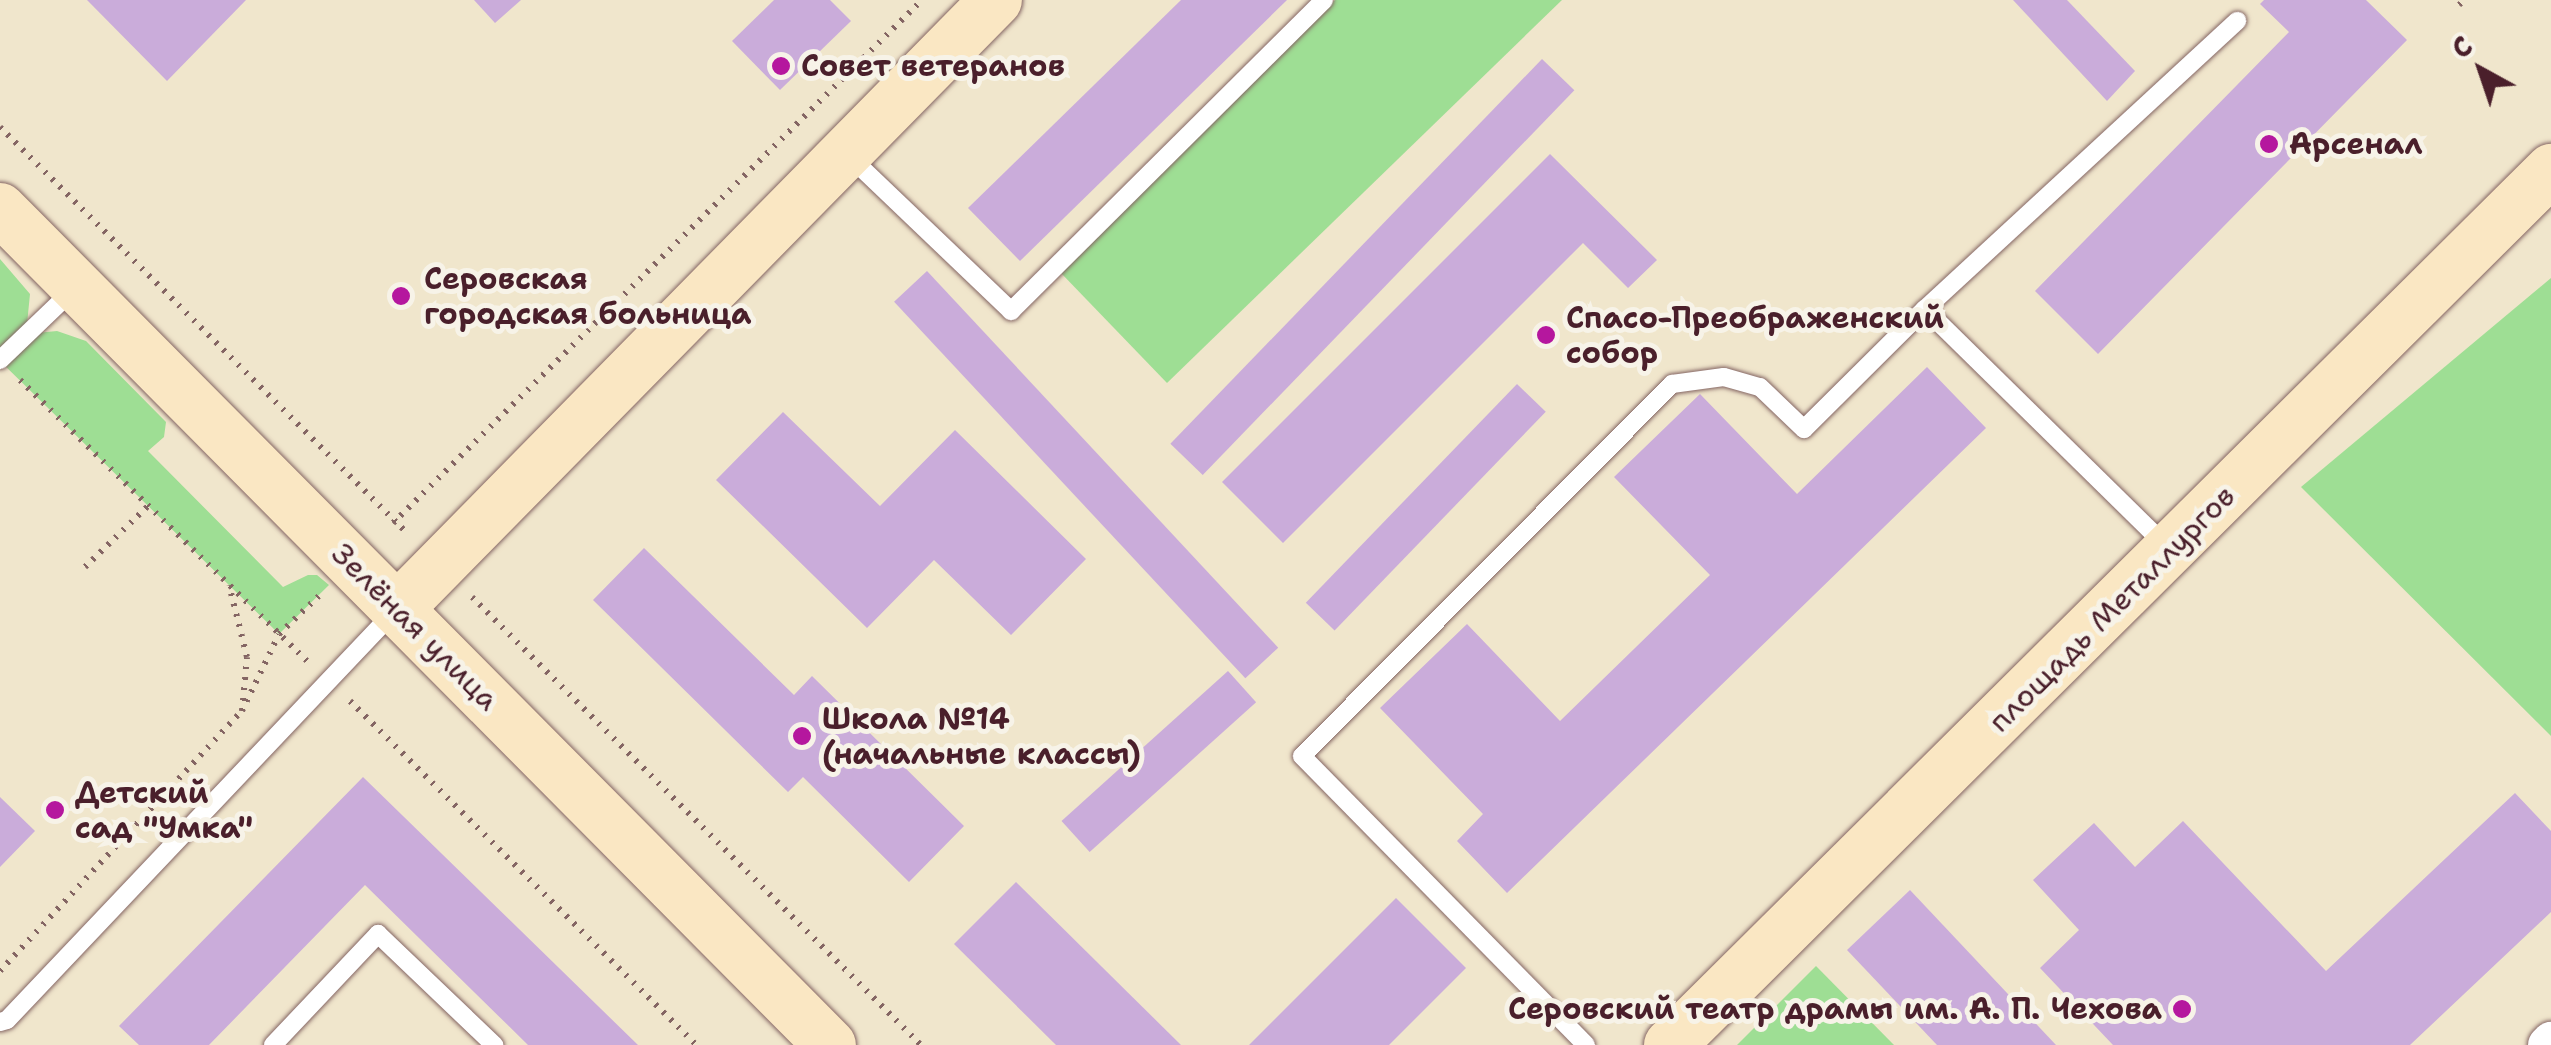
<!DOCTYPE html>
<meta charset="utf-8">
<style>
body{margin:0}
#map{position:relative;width:2551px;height:1045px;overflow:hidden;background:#f0e6cc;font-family:"Shantell Sans",sans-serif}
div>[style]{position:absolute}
.green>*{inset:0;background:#9ede94}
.building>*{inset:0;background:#caacda;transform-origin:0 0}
.path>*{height:6px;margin-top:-3px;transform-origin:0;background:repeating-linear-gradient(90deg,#846563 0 2.5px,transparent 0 10.5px)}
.roads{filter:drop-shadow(0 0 2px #846563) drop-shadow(0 0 2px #846563)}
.lane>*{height:18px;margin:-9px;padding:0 9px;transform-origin:9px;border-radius:9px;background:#fff}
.street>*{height:38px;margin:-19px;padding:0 19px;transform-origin:19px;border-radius:19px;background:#fff}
.secondary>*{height:52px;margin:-26px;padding:0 26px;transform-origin:26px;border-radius:26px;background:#fae7c3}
.dots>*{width:28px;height:28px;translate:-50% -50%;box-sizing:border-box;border:5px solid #f7f3e8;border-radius:50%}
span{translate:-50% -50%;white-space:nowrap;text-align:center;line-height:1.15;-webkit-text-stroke:10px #f7f3e8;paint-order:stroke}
.poi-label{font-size:30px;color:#4a1f2b;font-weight:700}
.left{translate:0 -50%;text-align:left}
.right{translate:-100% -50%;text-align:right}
.street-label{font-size:30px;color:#4a1f2b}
.north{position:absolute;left:2431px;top:20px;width:100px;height:100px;-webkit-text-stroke:8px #f7f3e8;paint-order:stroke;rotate:320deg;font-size:28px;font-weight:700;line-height:40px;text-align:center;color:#4a1f2b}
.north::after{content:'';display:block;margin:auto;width:35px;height:45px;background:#4a1f2b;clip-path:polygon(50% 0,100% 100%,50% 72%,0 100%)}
</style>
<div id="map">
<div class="green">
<div style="clip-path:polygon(1335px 0,1562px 0,1167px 383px,1060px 272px)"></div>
<div style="clip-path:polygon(0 259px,30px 294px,26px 334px,57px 331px,86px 341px,166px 422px,164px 437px,148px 451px,283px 587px,308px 575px,317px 575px,329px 585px,279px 634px,0 361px)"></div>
<div style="clip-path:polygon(2551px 278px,2551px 736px,2301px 487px)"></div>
<div style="clip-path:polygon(1816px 966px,1894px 1045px,1737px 1045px)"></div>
</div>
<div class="building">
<div style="clip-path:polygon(87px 0,246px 0,167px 81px)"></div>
<div style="clip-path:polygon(474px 0,521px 0,495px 23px)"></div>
<div style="clip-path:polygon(774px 0,830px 0,851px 21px,780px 90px,732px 41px)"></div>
<div style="clip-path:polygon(1181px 0,1287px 0,1020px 261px,968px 208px)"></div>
<div style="clip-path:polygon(2013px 0,2067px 0,2135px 71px,2107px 101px)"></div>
<div style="clip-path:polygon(2264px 0,2366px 0,2407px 40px,2098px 354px,2035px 291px,2289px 32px,2260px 4px)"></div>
<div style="left:1542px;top:59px;width:45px;height:535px;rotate:44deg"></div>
<div style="clip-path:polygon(1550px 154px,1657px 260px,1628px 288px,1583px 243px,1283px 543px,1222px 482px)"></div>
<div style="left:927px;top:271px;width:515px;height:45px;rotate:47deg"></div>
<div style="clip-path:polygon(1927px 367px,1986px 428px,1507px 893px,1457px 841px,1483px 814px,1380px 708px,1467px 624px,1560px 721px,1710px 575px,1614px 477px,1700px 394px,1797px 494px)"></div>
<div style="left:1517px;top:384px;width:40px;height:304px;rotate:44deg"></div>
<div style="clip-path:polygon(783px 412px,880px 506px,955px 430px,1086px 559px,1011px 635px,934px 560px,867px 628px,716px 480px)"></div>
<div style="clip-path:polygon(644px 548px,794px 695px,812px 676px,964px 826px,909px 882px,803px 777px,788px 792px,593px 600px)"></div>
<div style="left:1228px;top:671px;width:42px;height:224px;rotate:48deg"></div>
<div style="clip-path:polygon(363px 777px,638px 1045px,528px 1045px,365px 885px,209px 1045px,139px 1045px,119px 1026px)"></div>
<div style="clip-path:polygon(2515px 793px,2551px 831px,2551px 912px,2410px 1045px,2113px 1045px,2040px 968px,2079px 930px,2033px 880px,2094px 823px,2135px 867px,2183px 821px,2326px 971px)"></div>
<div style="clip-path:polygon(0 797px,35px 831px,0 867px)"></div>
<div style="clip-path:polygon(1016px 882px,1181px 1045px,1056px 1045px,954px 944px)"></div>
<div style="clip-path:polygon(1910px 890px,2056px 1045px,1937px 1045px,1847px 950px)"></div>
<div style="clip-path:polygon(1396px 898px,1466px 968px,1389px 1045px,1249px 1045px)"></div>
</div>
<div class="path">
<div style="left:2459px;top:5px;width:7px;rotate:-45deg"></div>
<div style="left:0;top:127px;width:573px;rotate:44.93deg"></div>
<div style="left:20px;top:380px;width:403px;rotate:44.4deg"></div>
<div style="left:393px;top:523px;width:744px;rotate:-44.67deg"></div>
<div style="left:85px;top:567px;width:89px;rotate:-44.1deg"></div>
<div style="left:472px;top:597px;width:634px;rotate:44.94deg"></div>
<div style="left:350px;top:701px;width:489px;rotate:44.8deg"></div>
<div style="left:242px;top:711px;width:85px;rotate:-64.3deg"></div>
<div style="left:279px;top:634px;width:57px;rotate:-43.6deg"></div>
<div style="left:0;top:971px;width:355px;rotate:-47.1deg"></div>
<div style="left:242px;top:711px;width:54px;rotate:-84.7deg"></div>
<div style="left:247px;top:657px;width:74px;rotate:-104deg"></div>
</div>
<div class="roads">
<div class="lane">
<div style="left:850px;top:157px;width:223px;rotate:43.7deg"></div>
<div style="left:1011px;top:311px;width:441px;rotate:-44.8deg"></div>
<div style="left:1925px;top:309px;width:425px;rotate:-42.7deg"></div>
<div style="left:0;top:360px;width:100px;rotate:-43.8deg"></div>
<div style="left:0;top:1022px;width:7px;rotate:-16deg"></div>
<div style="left:7px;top:1020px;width:561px;rotate:-46.52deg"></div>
<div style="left:273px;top:1045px;width:153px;rotate:-46.6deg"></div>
<div style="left:378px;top:934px;width:161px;rotate:43.7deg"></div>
<div style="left:1586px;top:1045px;width:405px;rotate:-134.5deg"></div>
<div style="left:1302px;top:756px;width:525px;rotate:-45.15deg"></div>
<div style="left:1672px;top:384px;width:52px;rotate:-7.7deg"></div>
<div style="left:1724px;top:377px;width:37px;rotate:16deg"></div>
<div style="left:1760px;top:387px;width:61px;rotate:43.7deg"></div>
<div style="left:1804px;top:429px;width:170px;rotate:-44.8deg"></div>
<div style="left:1925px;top:309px;width:339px;rotate:44.5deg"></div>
</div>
<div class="street">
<div style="left:2547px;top:1045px;width:6px;rotate:-45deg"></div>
</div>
<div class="secondary">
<div style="left:0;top:209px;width:1178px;rotate:45.21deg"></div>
<div style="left:397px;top:609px;width:854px;rotate:-45.47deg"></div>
<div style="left:1670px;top:1045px;width:1242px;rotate:-44.8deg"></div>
</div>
</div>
<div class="dots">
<div style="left:781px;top:66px;background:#b5179e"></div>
<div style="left:2269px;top:144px;background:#b5179e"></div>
<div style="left:401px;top:296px;background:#b5179e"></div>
<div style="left:1546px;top:335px;background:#b5179e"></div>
<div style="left:802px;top:736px;background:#b5179e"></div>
<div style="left:55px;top:810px;background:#b5179e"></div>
<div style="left:2182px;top:1009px;background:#b5179e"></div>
</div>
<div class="poi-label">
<span class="left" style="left:801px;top:66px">Совет ветеранов</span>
<span class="left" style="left:2289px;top:144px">Арсенал</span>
<span class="left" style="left:424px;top:296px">Серовская<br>городская больница</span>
<span class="left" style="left:1566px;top:335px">Спасо-Преображенский<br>собор</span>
<span class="left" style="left:822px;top:736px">Школа №14<br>(начальные классы)</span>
<span class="left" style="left:75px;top:810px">Детский<br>сад "Умка"</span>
<span class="right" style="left:2162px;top:1009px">Серовский театр драмы им. А. П. Чехова</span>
</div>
<div class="street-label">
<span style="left:2112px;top:609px;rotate:-45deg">площадь Металлургов</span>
<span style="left:415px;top:627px;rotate:45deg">Зелёная улица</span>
</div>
<div class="north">С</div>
</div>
